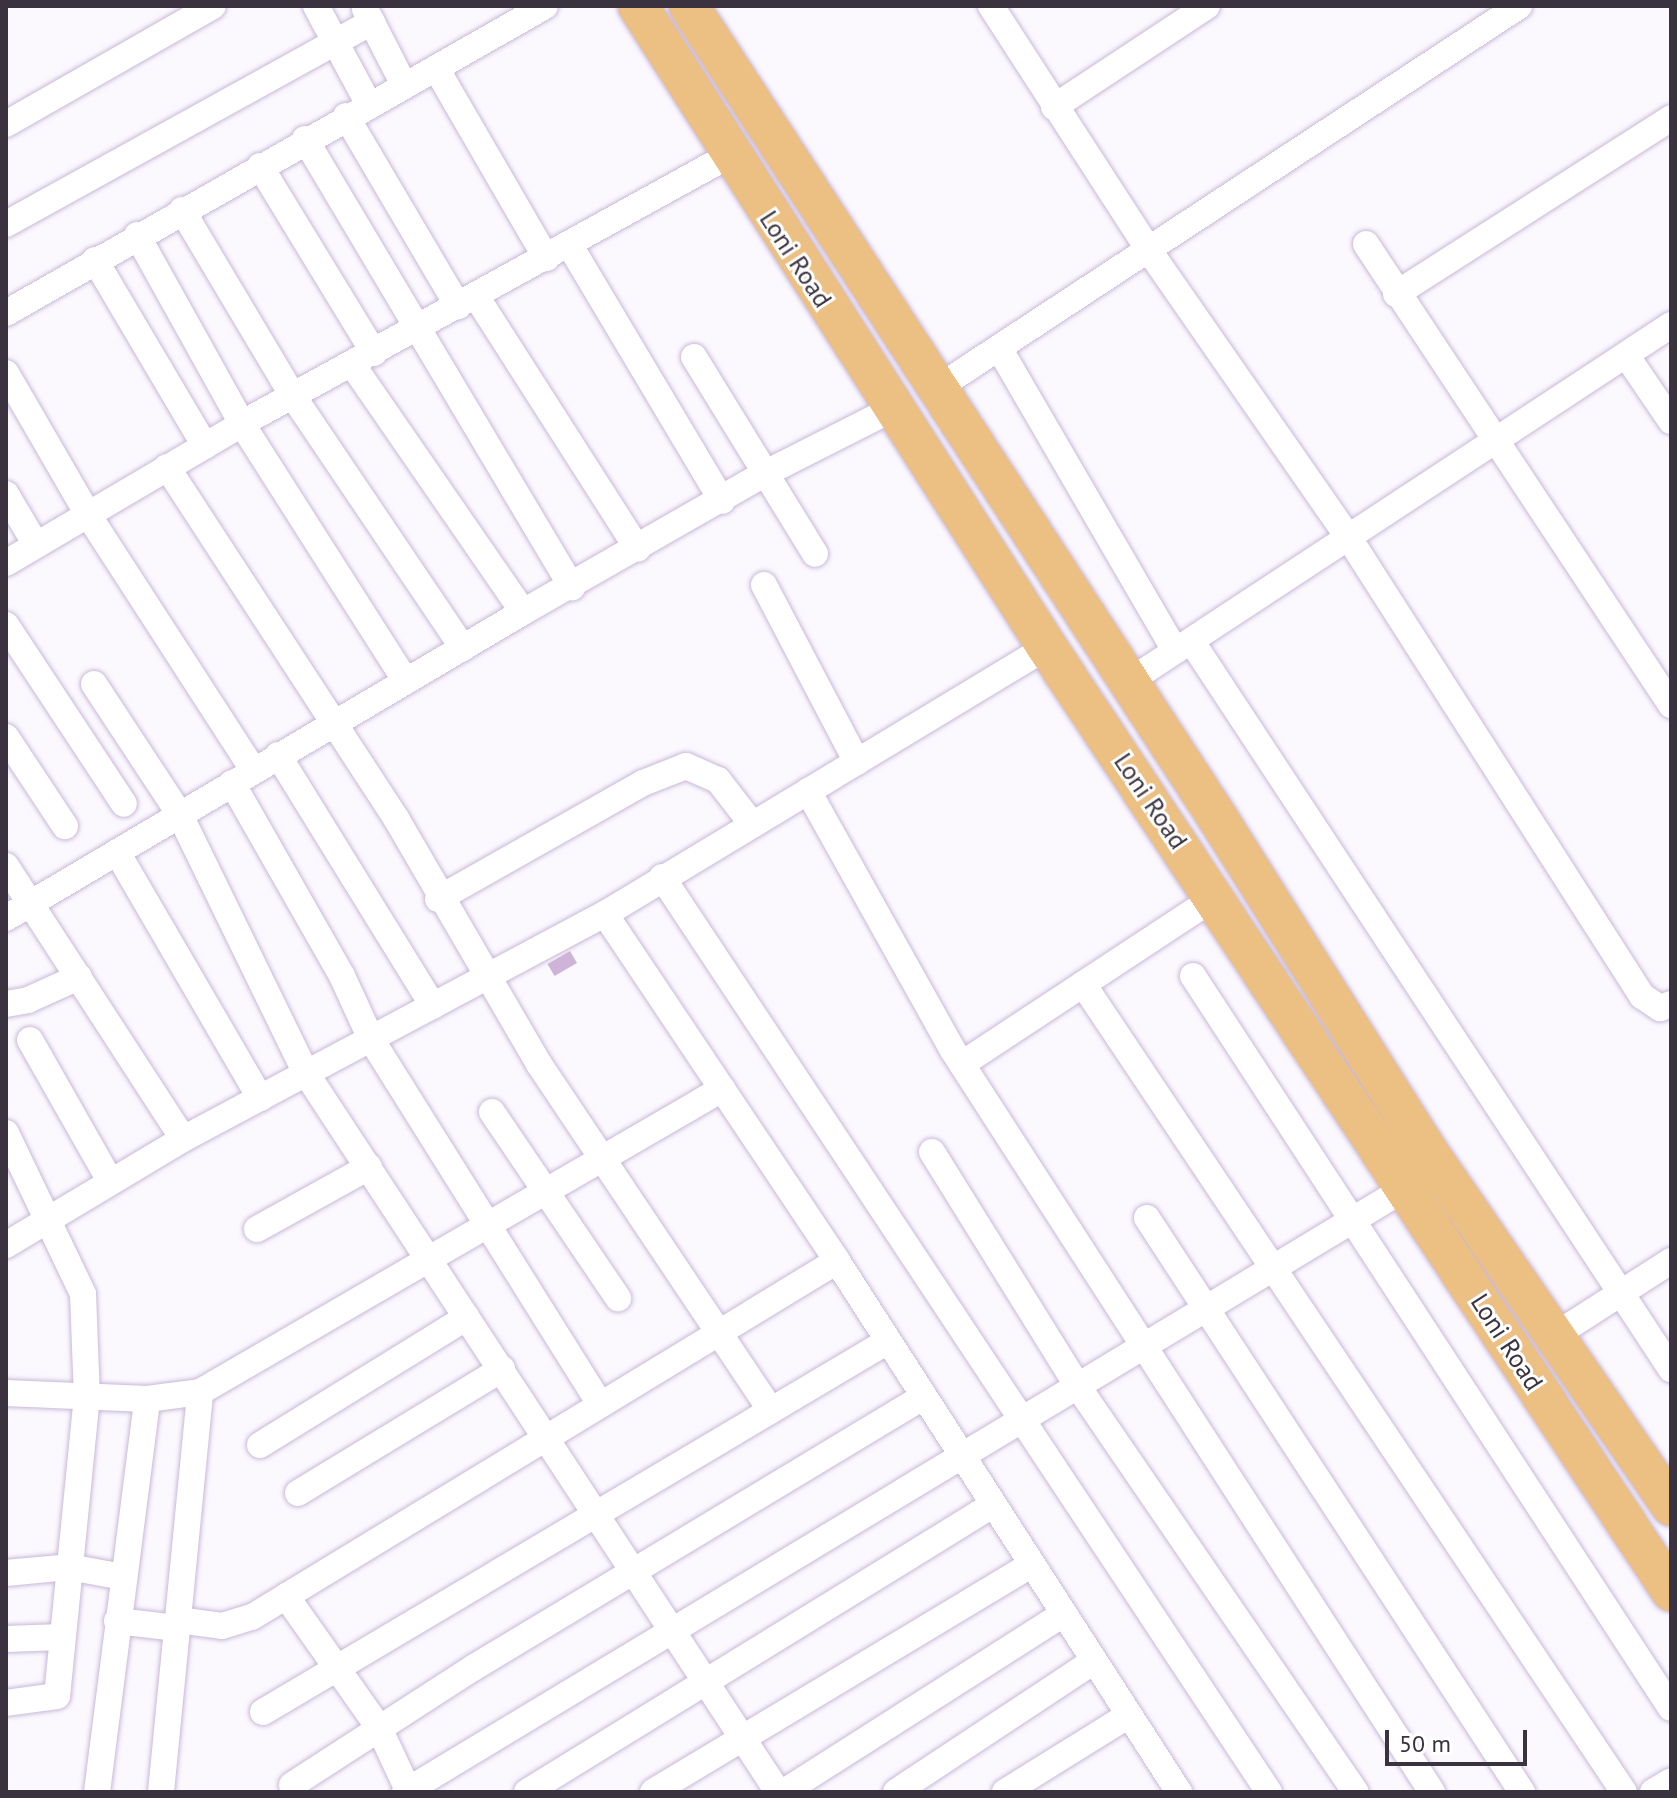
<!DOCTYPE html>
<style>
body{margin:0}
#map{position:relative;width:1677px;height:1798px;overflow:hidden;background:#fbf8fe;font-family:"PT Sans",sans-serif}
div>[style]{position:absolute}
.building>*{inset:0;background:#ceb5d8;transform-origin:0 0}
.roads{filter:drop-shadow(0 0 2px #c9b8d7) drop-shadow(0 0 2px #c9b8d7)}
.minor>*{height:26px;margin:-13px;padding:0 13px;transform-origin:13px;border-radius:13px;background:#fff}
.highway>*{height:40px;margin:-20px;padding:0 20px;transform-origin:20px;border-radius:20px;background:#ecbf82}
span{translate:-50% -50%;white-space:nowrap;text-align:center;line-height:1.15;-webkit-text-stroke:6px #fff;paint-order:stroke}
.street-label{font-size:26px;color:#3a333f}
.frame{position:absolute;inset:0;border:8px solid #3a333f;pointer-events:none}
.scale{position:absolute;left:1385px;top:1730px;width:142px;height:36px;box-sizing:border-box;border:4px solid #3a333f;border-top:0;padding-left:10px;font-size:24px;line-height:28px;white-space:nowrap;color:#3a333f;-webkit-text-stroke:6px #fff;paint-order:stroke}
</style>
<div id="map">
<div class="building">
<div style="left:570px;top:951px;width:14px;height:26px;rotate:60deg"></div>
</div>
<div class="roads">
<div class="minor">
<div style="left:316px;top:6px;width:110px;rotate:61.8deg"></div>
<div style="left:991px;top:6px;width:289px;rotate:57.1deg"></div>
<div style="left:1148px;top:249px;width:352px;rotate:55.2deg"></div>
<div style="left:1349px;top:538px;width:544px;rotate:57.39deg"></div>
<div style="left:1642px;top:996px;width:22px;rotate:34deg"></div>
<div style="left:1660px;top:1008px;width:12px;rotate:-20deg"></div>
<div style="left:365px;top:9px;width:85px;rotate:62.8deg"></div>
<div style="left:436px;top:68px;width:220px;rotate:59.9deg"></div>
<div style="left:1054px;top:107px;width:183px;rotate:-33.4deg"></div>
<div style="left:346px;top:116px;width:221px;rotate:59.5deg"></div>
<div style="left:6px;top:124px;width:238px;rotate:-29.7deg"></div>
<div style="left:305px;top:139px;width:522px;rotate:59.21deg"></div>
<div style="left:260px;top:166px;width:219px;rotate:58.6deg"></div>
<div style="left:182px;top:210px;width:217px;rotate:59.2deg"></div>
<div style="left:293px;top:396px;width:304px;rotate:56deg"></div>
<div style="left:6px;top:224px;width:418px;rotate:-28.9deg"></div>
<div style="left:137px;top:235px;width:216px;rotate:60.9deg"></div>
<div style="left:242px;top:424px;width:305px;rotate:57.5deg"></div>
<div style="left:569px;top:244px;width:299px;rotate:59.2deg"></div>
<div style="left:1366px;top:244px;width:553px;rotate:56.51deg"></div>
<div style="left:95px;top:260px;width:216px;rotate:59.4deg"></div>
<div style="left:1396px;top:294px;width:326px;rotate:-32.6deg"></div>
<div style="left:476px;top:296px;width:300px;rotate:57.4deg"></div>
<div style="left:6px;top:313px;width:620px;rotate:-29.66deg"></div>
<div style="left:999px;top:348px;width:350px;rotate:59.8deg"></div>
<div style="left:1626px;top:355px;width:80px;rotate:55.7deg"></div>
<div style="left:694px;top:357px;width:231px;rotate:58.4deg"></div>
<div style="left:352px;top:364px;width:301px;rotate:55.4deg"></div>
<div style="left:6px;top:373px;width:162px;rotate:59.9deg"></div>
<div style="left:87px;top:513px;width:306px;rotate:57.1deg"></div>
<div style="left:939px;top:387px;width:694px;rotate:-33.3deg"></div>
<div style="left:167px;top:467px;width:421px;rotate:56.9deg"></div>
<div style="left:397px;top:820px;width:282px;rotate:59.8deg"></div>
<div style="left:539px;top:1064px;width:417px;rotate:56.2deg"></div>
<div style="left:6px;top:494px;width:59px;rotate:59.5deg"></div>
<div style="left:6px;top:563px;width:283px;rotate:-30.5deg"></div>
<div style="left:250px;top:419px;width:548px;rotate:-28.81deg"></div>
<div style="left:764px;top:585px;width:200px;rotate:62.3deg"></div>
<div style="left:6px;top:625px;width:214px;rotate:56.6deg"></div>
<div style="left:1192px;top:642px;width:871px;rotate:56.62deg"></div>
<div style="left:1128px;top:682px;width:650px;rotate:-33.32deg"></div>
<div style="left:94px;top:684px;width:157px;rotate:56.7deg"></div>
<div style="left:180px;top:815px;width:287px;rotate:64deg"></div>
<div style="left:306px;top:1073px;width:860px;rotate:56.72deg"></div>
<div style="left:6px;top:737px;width:107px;rotate:56.5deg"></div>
<div style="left:278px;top:755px;width:295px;rotate:58.3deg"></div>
<div style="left:232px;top:783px;width:222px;rotate:60.3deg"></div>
<div style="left:342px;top:976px;width:69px;rotate:65.3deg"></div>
<div style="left:371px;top:1039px;width:429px;rotate:57.9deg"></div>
<div style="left:808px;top:791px;width:295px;rotate:60.8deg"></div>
<div style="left:952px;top:1049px;width:885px;rotate:57.14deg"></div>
<div style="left:117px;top:852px;width:285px;rotate:59.8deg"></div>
<div style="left:6px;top:866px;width:325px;rotate:57deg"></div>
<div style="left:662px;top:877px;width:1098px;rotate:56.44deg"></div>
<div style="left:438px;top:899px;width:236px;rotate:-29.5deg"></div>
<div style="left:643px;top:783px;width:46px;rotate:-21.6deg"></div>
<div style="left:686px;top:766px;width:35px;rotate:24deg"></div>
<div style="left:718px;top:780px;width:56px;rotate:52.3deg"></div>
<div style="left:605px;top:914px;width:417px;rotate:56.2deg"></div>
<div style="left:837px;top:1261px;width:632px;rotate:57.22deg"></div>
<div style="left:6px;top:918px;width:601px;rotate:-30.62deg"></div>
<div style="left:523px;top:612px;width:280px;rotate:-29.8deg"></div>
<div style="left:766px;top:473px;width:141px;rotate:-26.9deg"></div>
<div style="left:1193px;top:976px;width:874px;rotate:56.86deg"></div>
<div style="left:1083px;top:984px;width:972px;rotate:56.2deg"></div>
<div style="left:6px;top:1004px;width:22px;rotate:-10deg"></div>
<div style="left:28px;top:1000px;width:56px;rotate:-24.3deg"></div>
<div style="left:30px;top:1040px;width:162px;rotate:60.4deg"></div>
<div style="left:962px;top:1064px;width:303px;rotate:-33.4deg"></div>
<div style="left:492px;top:1112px;width:225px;rotate:55.9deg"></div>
<div style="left:6px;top:1133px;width:178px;rotate:64.4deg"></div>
<div style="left:83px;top:1294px;width:102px;rotate:87.8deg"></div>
<div style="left:87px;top:1396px;width:301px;rotate:95.7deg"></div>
<div style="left:57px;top:1696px;width:51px;rotate:172.2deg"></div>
<div style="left:932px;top:1152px;width:278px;rotate:58.1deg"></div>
<div style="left:1079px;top:1388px;width:490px;rotate:55.6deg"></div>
<div style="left:1147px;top:1218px;width:686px;rotate:56.84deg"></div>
<div style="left:257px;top:1229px;width:128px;rotate:-29deg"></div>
<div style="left:6px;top:1245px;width:206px;rotate:-30.9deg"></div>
<div style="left:183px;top:1139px;width:478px;rotate:-28.1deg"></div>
<div style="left:605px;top:914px;width:516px;rotate:-31.14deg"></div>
<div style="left:1554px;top:1336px;width:139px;rotate:-32.7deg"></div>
<div style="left:6px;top:1393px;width:141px;rotate:2.4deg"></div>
<div style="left:147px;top:1399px;width:53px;rotate:-7.5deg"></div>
<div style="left:200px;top:1392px;width:604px;rotate:-30.13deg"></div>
<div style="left:260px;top:1445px;width:243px;rotate:-31.7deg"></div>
<div style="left:298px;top:1493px;width:239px;rotate:-31.3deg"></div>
<div style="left:6px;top:1573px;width:63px;rotate:-5.4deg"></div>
<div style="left:69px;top:1567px;width:55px;rotate:10.5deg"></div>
<div style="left:286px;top:1596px;width:161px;rotate:54.8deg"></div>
<div style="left:379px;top:1728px;width:71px;rotate:64.9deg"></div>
<div style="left:178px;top:1620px;width:44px;rotate:7.8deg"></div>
<div style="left:222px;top:1626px;width:31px;rotate:-17deg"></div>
<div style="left:252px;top:1617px;width:685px;rotate:-31.32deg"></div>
<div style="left:117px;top:1621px;width:60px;rotate:6.7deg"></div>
<div style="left:6px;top:1639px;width:56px;rotate:-2deg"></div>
<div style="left:263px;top:1712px;width:727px;rotate:-30.69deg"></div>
<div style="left:292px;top:1785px;width:216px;rotate:-32.9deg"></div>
<div style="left:473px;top:1668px;width:525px;rotate:-31.06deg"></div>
<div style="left:97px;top:1792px;width:396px;rotate:-82.7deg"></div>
<div style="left:161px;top:1792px;width:402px;rotate:-84.4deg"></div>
<div style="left:405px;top:1792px;width:1169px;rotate:-31.11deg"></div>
<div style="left:527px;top:1792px;width:545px;rotate:-31.65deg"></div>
<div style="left:653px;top:1792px;width:441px;rotate:-31deg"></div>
<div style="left:784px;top:1792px;width:331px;rotate:-32.5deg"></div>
<div style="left:896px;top:1792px;width:237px;rotate:-33.5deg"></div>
<div style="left:1005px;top:1792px;width:146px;rotate:-31.8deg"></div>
<div style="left:1653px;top:1792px;width:21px;rotate:-31deg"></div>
</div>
<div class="highway">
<div style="left:638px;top:6px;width:760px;rotate:57.46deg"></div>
<div style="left:1047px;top:647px;width:1132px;rotate:56.53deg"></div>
<div style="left:689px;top:6px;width:968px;rotate:56.93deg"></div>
<div style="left:1217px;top:817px;width:392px;rotate:57.8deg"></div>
<div style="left:1426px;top:1149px;width:433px;rotate:55.5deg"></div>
</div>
</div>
<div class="street-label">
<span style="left:796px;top:259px;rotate:57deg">Loni Road</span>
<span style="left:1151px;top:801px;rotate:56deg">Loni Road</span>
<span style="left:1507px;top:1342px;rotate:57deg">Loni Road</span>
</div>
<div class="frame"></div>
<div class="scale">50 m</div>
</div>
